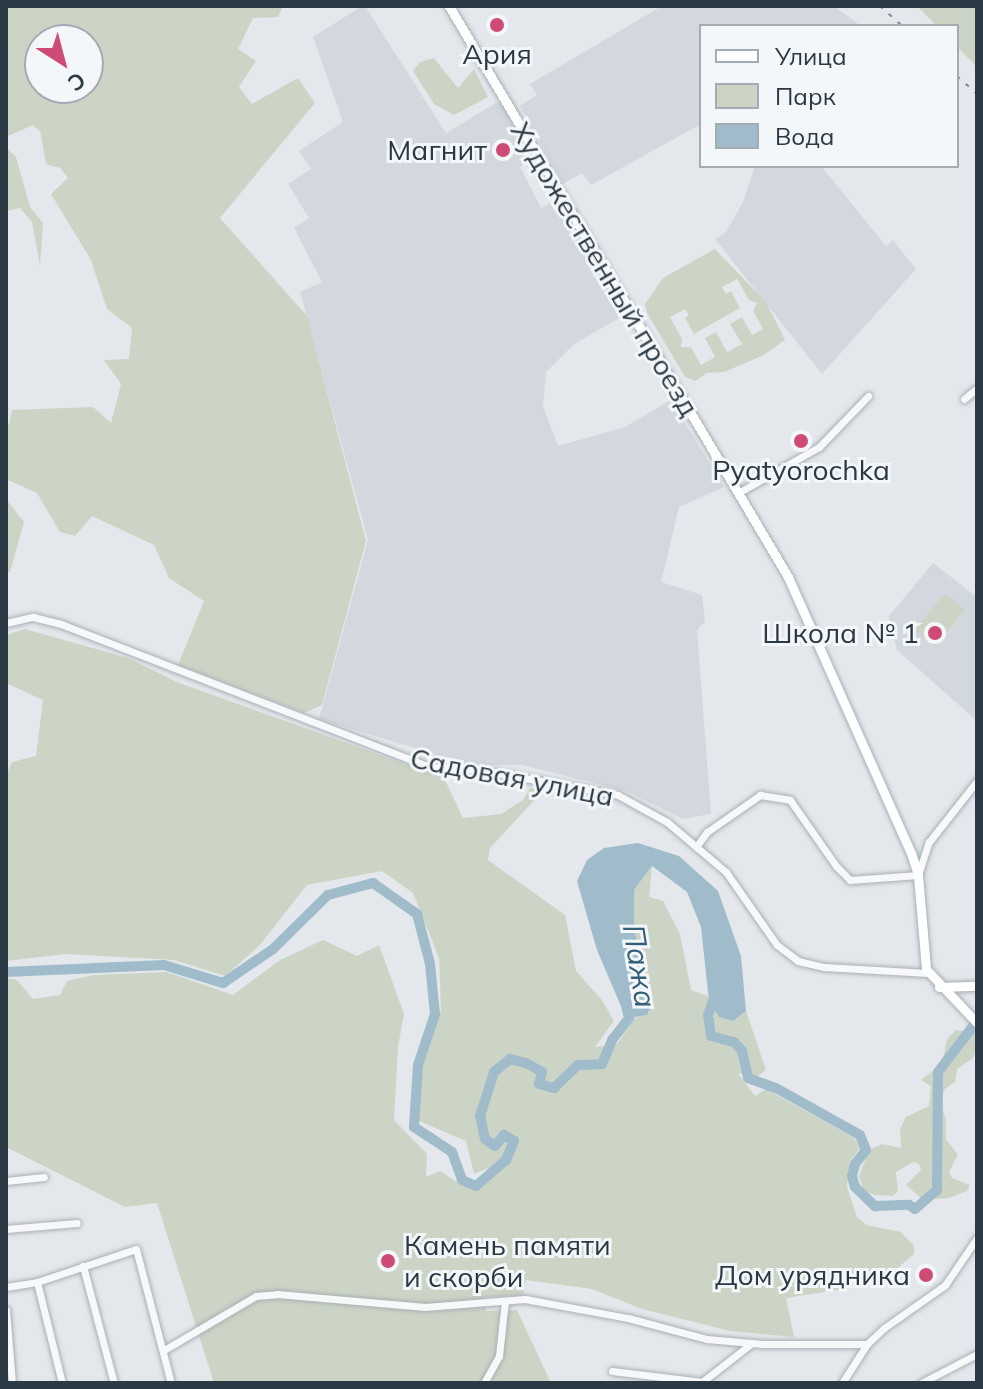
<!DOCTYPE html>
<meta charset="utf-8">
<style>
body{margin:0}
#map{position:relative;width:983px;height:1389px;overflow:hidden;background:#e4e8ec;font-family:Mulish,sans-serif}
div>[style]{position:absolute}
.built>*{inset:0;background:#d2d8de}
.green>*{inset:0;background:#ccd5c5;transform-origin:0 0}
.water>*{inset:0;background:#a0bccb}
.river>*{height:10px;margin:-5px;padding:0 5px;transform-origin:5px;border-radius:5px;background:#a0bccb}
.roads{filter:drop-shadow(0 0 2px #a9b0b6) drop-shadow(0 0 2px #a9b0b6)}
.minor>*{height:7px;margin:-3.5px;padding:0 3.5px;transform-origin:3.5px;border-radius:3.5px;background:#f7f8fa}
.major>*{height:9px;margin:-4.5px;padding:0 4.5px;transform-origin:4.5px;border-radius:4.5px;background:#fff}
.rail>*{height:2px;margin-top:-1px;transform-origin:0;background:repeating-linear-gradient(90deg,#7d8a95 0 4px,transparent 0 12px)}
.dots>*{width:22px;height:22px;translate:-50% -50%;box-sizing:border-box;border:4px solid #f4f7f9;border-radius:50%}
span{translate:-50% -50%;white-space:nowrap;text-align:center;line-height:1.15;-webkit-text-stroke:6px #f4f7f9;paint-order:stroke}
.poi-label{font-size:28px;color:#2b3944}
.right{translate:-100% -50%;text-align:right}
.left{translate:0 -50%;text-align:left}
.street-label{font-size:28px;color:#2b3944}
.water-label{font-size:30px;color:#355f78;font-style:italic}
.frame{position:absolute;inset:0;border:8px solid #2b3944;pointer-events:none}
.legend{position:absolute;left:699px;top:24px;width:260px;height:144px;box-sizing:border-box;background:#f4f7f9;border:2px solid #a4abb1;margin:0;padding:10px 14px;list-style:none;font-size:24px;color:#2b3944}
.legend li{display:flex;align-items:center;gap:16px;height:40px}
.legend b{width:40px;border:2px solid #a4abb1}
.north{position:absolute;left:24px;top:24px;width:80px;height:80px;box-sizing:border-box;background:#f4f7f9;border:2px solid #a4abb1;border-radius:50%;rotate:144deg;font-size:22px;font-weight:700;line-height:32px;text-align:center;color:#2b3944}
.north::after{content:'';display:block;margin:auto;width:28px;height:36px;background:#ce4b75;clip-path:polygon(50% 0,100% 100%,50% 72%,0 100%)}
</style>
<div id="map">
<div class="built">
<div style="clip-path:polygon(362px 6px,365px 6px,446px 133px,496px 103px,501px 104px,533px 161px,520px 167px,541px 208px,555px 200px,594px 266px,593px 277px,604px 281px,623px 316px,574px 344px,546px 372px,543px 407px,558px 446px,625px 427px,671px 400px,724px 487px,679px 507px,661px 582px,702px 595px,705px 622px,697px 630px,711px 814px,683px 819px,626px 791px,522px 765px,471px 765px,425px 758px,424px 751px,319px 719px,368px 540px,300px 292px,322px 282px,294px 228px,309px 218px,288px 184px,311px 169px,299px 151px,343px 122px,313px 37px)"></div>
<div style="clip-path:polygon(662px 6px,834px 6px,861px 26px,701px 26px,701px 124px,591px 185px,582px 173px,563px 184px,520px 106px,537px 95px,530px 84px)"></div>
<div style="clip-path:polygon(755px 166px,821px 166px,886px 246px,893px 240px,916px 269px,822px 374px,715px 239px,726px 232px,743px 202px)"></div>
<div style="clip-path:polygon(933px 563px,977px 597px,977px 721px,897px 650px,889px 616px)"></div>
</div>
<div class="green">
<div style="clip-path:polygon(evenodd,6px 6px,283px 6px,278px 17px,253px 18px,238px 49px,256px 61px,239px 87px,252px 104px,298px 78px,315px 103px,220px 218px,307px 316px,366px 541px,322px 705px,304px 713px,178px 665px,204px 601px,169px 578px,154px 545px,92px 516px,75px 536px,60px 532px,37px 493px,6px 479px,6px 423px,9px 424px,12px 410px,93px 407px,111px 423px,121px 384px,104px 360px,129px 359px,132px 328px,107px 309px,91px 260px,51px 194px,68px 178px,60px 168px,46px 164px,40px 131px,33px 125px,6px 137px,6px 6px,40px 40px,88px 40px,88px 88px,40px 88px,40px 40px)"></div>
<div style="clip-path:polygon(917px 6px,977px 6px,977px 67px,957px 47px,957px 26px,937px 26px)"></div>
<div style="clip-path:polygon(434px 58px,458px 88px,474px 69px,488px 97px,454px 115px,434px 104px,413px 71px,420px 62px)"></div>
<div style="clip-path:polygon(6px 147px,16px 157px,30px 207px,43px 223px,40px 266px,32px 222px,20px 208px,6px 211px)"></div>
<div style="clip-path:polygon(evenodd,715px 249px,766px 302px,785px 340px,764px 355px,724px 372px,706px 373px,696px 381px,685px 377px,647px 313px,645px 304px,663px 278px,715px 249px,737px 279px,749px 300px,757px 303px,753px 311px,763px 329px,752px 335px,742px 317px,730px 324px,742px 344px,727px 352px,716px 332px,705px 338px,715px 357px,701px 365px,691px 347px,681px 347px,682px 339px,670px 317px,685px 309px,689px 315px,685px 318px,694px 334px,740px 308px,731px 291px,726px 294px,722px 287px,737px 279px)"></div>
<div style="clip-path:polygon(6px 499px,24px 522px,10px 572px,6px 572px)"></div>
<div style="left:945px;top:593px;width:26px;height:48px;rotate:40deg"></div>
<div style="clip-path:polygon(25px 629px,128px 658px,177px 682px,444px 778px,463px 818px,501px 814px,523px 800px,530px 788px,542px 792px,490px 848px,488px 860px,565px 915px,576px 971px,602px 1000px,614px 1021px,595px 1047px,617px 1044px,636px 1017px,647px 1015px,653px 1002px,634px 929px,634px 890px,652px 866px,649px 897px,663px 901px,680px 934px,691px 990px,708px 996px,709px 1001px,733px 1021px,746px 1011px,766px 1070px,757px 1077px,738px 1073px,755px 1096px,766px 1089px,853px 1137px,861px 1147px,850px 1161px,847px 1187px,857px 1217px,866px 1225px,901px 1232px,914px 1246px,914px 1254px,894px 1271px,849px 1277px,850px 1288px,786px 1298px,794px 1337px,730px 1331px,642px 1309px,592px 1289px,526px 1280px,523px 1296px,486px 1297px,486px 1311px,517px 1310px,551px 1383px,214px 1383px,157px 1203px,125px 1207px,6px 1147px,6px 979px,16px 979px,33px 999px,60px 995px,67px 981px,93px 975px,167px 972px,233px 995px,280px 960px,323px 940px,357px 956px,379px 945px,404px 1014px,398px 1047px,394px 1120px,427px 1154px,426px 1177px,440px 1171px,462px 1185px,483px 1187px,501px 1163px,474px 1174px,466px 1141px,419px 1121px,422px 1068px,441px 1010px,439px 958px,413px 893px,382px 871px,307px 885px,259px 946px,225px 976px,174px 960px,66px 954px,6px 961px,6px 776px,12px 762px,36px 756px,43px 700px,6px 683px,6px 635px)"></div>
<div style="clip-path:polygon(956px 1030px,975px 1033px,977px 1046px,973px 1058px,957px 1069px,955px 1082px,945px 1089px,940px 1101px,946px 1120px,946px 1139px,958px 1155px,949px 1172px,952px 1178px,970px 1185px,967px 1191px,949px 1198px,923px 1200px,906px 1185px,921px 1170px,919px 1164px,913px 1162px,896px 1172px,898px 1191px,893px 1196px,874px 1195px,863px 1190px,859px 1176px,869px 1150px,882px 1144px,901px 1148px,900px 1129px,906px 1117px,929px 1106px,931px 1086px,921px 1080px,942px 1064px,947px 1039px)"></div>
</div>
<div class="water">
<div style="clip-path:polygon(638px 843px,679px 856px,718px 891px,741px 956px,746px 1011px,733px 1021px,719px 1017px,709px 1001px,701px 927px,687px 892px,652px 866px,634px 890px,634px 929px,653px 1002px,647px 1015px,629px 1018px,623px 1011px,597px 950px,577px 881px,587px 860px,604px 848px)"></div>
</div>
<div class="river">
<div style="left:6px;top:972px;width:158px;rotate:-2.5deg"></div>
<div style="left:164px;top:965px;width:62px;rotate:17deg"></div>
<div style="left:223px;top:983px;width:60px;rotate:-34.2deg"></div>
<div style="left:273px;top:949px;width:77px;rotate:-44.5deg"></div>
<div style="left:328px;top:895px;width:47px;rotate:-14.9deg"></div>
<div style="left:373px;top:883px;width:54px;rotate:35.2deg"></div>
<div style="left:417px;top:914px;width:52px;rotate:75.4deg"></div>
<div style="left:430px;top:964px;width:50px;rotate:84.3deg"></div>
<div style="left:435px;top:1014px;width:54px;rotate:108.4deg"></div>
<div style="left:418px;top:1065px;width:62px;rotate:93.7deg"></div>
<div style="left:414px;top:1127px;width:45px;rotate:33.3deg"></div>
<div style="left:452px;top:1152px;width:30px;rotate:70deg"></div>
<div style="left:462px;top:1180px;width:15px;rotate:23deg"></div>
<div style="left:476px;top:1186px;width:40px;rotate:-41deg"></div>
<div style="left:506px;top:1160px;width:21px;rotate:-67deg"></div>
<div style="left:514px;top:1141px;width:12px;rotate:-149deg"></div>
<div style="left:504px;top:1135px;width:14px;rotate:129deg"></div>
<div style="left:495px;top:1146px;width:12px;rotate:-145deg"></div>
<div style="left:485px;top:1139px;width:24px;rotate:-102deg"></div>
<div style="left:480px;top:1116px;width:46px;rotate:-72.3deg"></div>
<div style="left:494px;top:1072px;width:21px;rotate:-39deg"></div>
<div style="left:510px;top:1059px;width:16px;rotate:14deg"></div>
<div style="left:526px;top:1063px;width:18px;rotate:29deg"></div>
<div style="left:542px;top:1072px;width:12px;rotate:104deg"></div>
<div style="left:539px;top:1084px;width:16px;rotate:15deg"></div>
<div style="left:554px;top:1088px;width:33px;rotate:-44deg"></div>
<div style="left:578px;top:1065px;width:24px;rotate:-2deg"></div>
<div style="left:602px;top:1064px;width:26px;rotate:-67deg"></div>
<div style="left:612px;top:1040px;width:28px;rotate:-52deg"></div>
<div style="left:629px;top:1018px;width:12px;rotate:-104deg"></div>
<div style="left:716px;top:992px;width:24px;rotate:109deg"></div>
<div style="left:708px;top:1015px;width:21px;rotate:82deg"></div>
<div style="left:711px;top:1036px;width:24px;rotate:15deg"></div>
<div style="left:734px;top:1042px;width:12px;rotate:48deg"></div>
<div style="left:742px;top:1051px;width:28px;rotate:77deg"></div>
<div style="left:748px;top:1078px;width:30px;rotate:20deg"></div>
<div style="left:776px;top:1088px;width:96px;rotate:29.2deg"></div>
<div style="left:860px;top:1135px;width:16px;rotate:68deg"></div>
<div style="left:866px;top:1150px;width:18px;rotate:128deg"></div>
<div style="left:855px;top:1164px;width:12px;rotate:104deg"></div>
<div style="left:852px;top:1176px;width:11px;rotate:75deg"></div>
<div style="left:855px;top:1187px;width:28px;rotate:44deg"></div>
<div style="left:875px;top:1206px;width:34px;rotate:-2deg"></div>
<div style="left:909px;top:1205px;width:7px;rotate:34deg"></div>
<div style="left:915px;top:1209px;width:29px;rotate:-41deg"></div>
<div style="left:937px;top:1190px;width:118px;rotate:-89.5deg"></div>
<div style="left:938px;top:1072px;width:64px;rotate:-52.6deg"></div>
</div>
<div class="roads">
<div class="minor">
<div style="left:964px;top:399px;width:17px;rotate:-40deg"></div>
<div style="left:738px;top:493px;width:93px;rotate:-29.6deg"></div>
<div style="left:819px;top:447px;width:71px;rotate:-46.1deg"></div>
<div style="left:6px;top:623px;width:28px;rotate:-13deg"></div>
<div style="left:33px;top:617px;width:29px;rotate:14deg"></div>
<div style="left:61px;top:624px;width:395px;rotate:21.2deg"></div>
<div style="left:429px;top:767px;width:52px;rotate:3.3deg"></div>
<div style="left:481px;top:770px;width:139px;rotate:10.3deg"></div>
<div style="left:618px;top:795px;width:56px;rotate:28.9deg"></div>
<div style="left:667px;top:822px;width:77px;rotate:40.3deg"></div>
<div style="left:726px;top:872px;width:89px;rotate:55.1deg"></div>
<div style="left:777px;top:945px;width:26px;rotate:37deg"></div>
<div style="left:798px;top:961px;width:27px;rotate:13deg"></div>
<div style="left:824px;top:967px;width:104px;rotate:3.3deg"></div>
<div style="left:696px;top:847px;width:19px;rotate:-54deg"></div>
<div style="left:707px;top:832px;width:65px;rotate:-34.9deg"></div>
<div style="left:760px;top:795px;width:30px;rotate:9deg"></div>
<div style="left:790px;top:800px;width:80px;rotate:55.1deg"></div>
<div style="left:836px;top:866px;width:20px;rotate:45deg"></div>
<div style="left:850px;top:880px;width:68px;rotate:-4.2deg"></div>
<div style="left:918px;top:875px;width:35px;rotate:-72deg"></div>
<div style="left:929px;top:842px;width:78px;rotate:-51.8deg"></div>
<div style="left:6px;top:1181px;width:38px;rotate:-6deg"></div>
<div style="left:6px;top:1229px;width:71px;rotate:-4.8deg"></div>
<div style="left:83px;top:1266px;width:121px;rotate:75.2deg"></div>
<div style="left:6px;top:1287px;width:31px;rotate:-9deg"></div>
<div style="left:6px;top:1310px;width:73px;rotate:85.3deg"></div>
<div style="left:164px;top:1350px;width:107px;rotate:-30.4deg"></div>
<div style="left:256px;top:1296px;width:21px;rotate:-5deg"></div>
<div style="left:277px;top:1294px;width:149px;rotate:5deg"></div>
<div style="left:425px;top:1307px;width:100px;rotate:-4.6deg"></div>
<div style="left:525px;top:1299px;width:105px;rotate:10.5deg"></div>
<div style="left:628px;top:1318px;width:82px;rotate:14.9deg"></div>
<div style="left:707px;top:1339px;width:56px;rotate:5.1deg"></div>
<div style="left:763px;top:1344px;width:104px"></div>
<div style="left:612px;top:1371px;width:91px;rotate:7deg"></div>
<div style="left:702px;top:1382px;width:63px;rotate:-38deg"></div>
<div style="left:62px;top:1383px;width:104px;rotate:-103.9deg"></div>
<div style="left:37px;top:1282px;width:104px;rotate:-18.4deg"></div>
<div style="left:136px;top:1249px;width:138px;rotate:75.4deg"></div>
<div style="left:484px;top:1383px;width:31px;rotate:-61deg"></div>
<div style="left:499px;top:1356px;width:55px;rotate:-83.8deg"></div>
<div style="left:842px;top:1383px;width:46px;rotate:-57.3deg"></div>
<div style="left:867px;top:1344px;width:23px;rotate:-43deg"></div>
<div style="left:884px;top:1328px;width:75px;rotate:-35.2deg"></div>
<div style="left:945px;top:1285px;width:57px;rotate:-55.8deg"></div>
<div style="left:921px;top:1383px;width:63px;rotate:-27.4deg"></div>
</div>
<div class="major">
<div style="left:449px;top:6px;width:664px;rotate:59.3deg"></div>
<div style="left:788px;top:577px;width:302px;rotate:66deg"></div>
<div style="left:911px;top:853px;width:23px;rotate:72deg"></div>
<div style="left:918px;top:875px;width:94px;rotate:85.1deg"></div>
<div style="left:926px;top:969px;width:74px;rotate:46.6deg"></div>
<div style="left:939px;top:987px;width:38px;rotate:-2deg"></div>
</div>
</div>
<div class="rail">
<div style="left:880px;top:6px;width:30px;rotate:42deg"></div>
<div style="left:957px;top:76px;width:27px;rotate:42deg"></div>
</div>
<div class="dots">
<div style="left:497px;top:25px;background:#ce4b75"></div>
<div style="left:503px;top:150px;background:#ce4b75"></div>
<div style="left:801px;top:441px;background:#ce4b75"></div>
<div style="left:935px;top:633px;background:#ce4b75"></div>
<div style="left:388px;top:1261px;background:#ce4b75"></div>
<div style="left:926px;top:1275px;background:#ce4b75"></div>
</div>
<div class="poi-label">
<span style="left:497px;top:54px">Ария</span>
<span class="right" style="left:487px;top:150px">Магнит</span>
<span style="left:801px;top:470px">Pyatyorochka</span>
<span class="right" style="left:919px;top:633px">Школа № 1</span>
<span class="left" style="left:404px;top:1261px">Камень памяти<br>и скорби</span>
<span class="right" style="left:910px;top:1275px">Дом урядника</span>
</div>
<div class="street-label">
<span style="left:605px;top:269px;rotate:59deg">Художественный проезд</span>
<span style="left:512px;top:777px;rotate:11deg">Садовая улица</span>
</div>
<div class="water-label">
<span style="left:640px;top:966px;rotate:81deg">Пажа</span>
</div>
<div class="frame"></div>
<ul class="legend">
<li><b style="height:10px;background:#fff"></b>Улица</li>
<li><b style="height:22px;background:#ccd5c5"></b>Парк</li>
<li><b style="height:22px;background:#a0bccb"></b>Вода</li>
</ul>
<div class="north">С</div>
</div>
